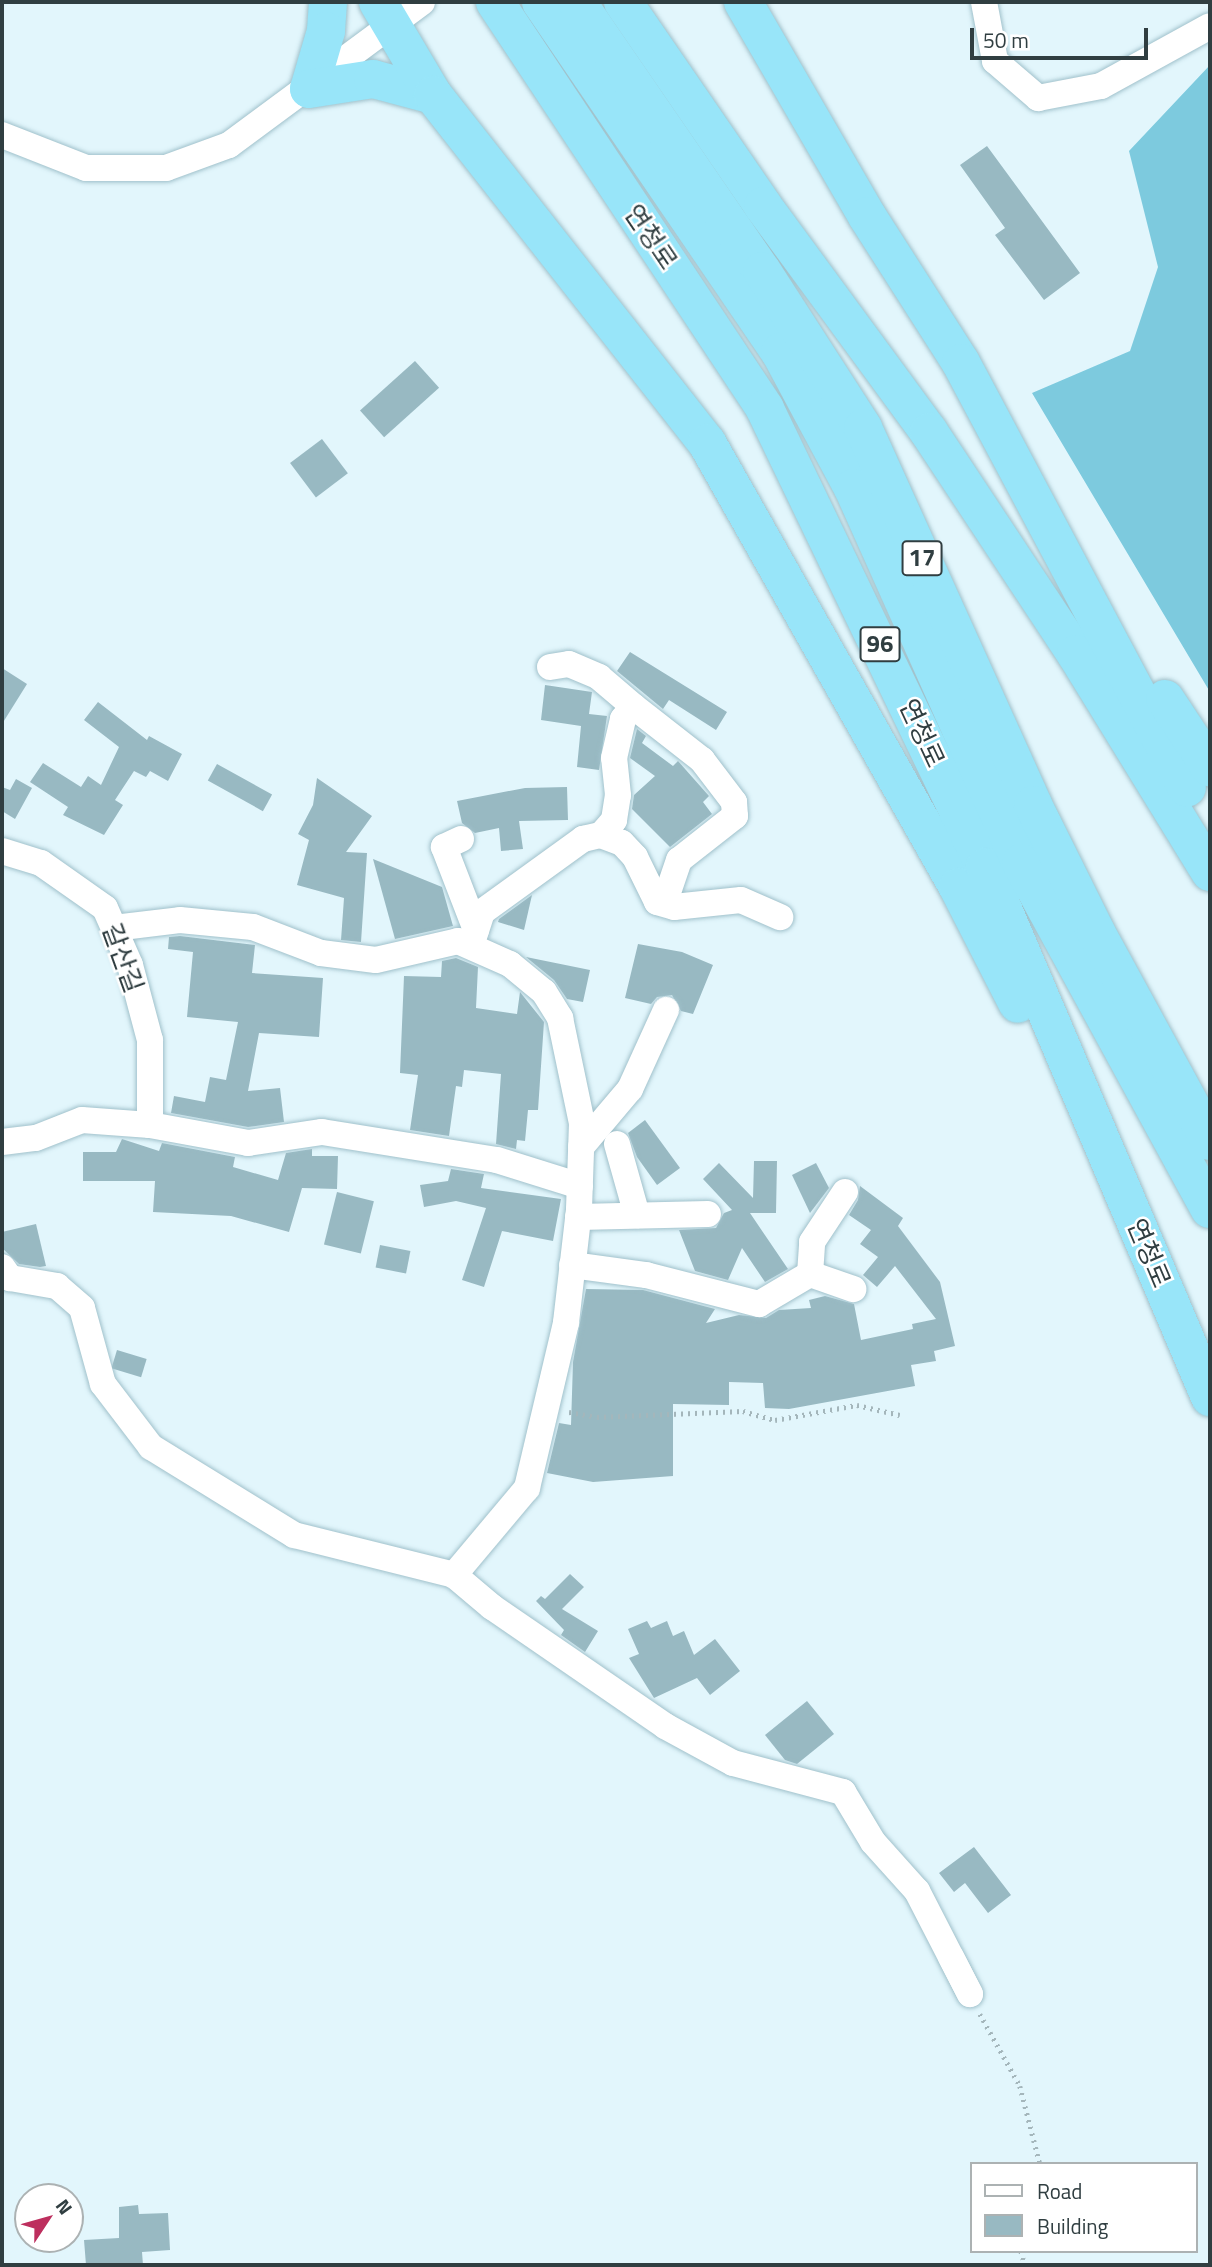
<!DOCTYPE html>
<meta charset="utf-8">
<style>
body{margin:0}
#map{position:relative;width:1212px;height:2267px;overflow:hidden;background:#e2f6fc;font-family:"Titillium Web","Noto Sans KR",sans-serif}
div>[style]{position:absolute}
.forest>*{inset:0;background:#7dcade}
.building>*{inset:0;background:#98b9c2;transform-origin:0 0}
.path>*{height:4.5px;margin-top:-2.25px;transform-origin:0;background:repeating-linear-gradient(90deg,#a4b6bb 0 2px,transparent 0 7px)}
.roads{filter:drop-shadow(0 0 2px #a0c1cb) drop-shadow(0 0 2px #a0c1cb)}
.minor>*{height:26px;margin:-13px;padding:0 13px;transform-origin:13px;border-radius:13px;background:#fff}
.highway>*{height:38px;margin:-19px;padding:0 19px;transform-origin:19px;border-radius:19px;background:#98e5f9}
span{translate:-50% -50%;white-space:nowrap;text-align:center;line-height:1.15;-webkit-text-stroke:5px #fff;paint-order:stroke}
.shield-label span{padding:2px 5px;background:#fff;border:2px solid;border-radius:5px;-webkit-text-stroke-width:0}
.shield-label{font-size:24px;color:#303e41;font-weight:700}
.street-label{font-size:26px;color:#303e41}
.frame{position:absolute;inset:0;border:4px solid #303e41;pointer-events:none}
.legend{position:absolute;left:970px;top:2162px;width:228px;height:91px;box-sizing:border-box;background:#fff;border:2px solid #acb2b3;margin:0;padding:9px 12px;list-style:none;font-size:21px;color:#303e41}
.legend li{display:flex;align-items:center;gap:14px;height:35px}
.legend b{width:35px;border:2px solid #acb2b3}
.north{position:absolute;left:14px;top:2183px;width:70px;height:70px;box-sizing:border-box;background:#fff;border:2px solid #acb2b3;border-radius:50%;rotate:54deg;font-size:19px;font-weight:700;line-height:28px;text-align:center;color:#303e41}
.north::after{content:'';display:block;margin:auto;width:24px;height:32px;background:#bd2f5e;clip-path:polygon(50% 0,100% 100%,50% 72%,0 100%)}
.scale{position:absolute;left:970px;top:28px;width:178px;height:32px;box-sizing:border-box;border:4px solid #303e41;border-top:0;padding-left:9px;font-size:21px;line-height:24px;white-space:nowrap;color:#303e41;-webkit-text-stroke:5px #fff;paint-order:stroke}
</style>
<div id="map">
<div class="forest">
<div style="clip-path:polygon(1210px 65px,1210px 692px,1032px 393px,1130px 351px,1158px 267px,1129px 151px)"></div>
</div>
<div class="building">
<div style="clip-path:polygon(987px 146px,1080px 273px,1044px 300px,995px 235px,1005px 228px,960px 165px)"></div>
<div style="left:415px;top:361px;width:36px;height:74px;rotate:48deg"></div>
<div style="left:322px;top:439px;width:43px;height:40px;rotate:53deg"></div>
<div style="clip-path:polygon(630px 652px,727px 712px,716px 730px,669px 700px,663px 709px,617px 671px)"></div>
<div style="clip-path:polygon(2px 668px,27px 684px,2px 724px)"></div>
<div style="clip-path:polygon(545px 685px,592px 692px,589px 714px,607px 716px,599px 770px,577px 767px,581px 726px,541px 720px)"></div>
<div style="clip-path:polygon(98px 702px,147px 740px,149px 736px,182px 754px,168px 781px,150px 771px,146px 777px,134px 771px,115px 800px,123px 805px,104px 835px,63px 815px,68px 807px,30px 782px,43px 763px,81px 787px,88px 776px,101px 785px,119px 747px,84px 720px)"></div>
<div style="clip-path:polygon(637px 729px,646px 736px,642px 743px,673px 766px,678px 761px,709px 796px,703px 802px,712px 814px,670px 847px,632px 809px,634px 795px,655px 776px,630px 758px)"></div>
<div style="left:217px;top:764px;width:63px;height:19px;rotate:29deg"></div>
<div style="clip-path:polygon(317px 778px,372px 816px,346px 852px,367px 853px,361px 942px,341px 940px,344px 898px,297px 885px,309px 840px,298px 834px,313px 805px)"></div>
<div style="clip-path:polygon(16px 779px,32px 788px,15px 819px,2px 811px,2px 787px,10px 790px)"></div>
<div style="clip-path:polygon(567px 787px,568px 820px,519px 821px,523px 849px,501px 851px,499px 828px,475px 833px,462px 823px,457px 801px,525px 788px)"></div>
<div style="clip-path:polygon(373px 859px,442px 887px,453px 926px,395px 939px)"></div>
<div style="clip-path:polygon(532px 895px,524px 930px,498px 922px,499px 919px)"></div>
<div style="clip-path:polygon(180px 936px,255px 945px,252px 973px,323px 978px,319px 1037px,259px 1033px,248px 1091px,280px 1088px,284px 1122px,248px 1127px,171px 1113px,174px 1096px,205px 1102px,210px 1077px,226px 1080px,238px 1022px,187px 1017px,193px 952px,168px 949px,169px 937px)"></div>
<div style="clip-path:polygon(638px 944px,682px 952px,713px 965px,693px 1014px,681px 1011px,672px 995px,657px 997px,651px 1004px,625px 998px)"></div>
<div style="clip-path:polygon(526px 957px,590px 970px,583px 1002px,567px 999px,554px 980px)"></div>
<div style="clip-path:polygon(456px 958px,478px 967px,476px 1008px,517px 1014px,520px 992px,544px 1022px,538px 1110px,528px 1110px,525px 1141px,517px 1140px,516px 1149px,496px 1144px,501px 1074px,464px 1070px,462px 1087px,456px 1086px,449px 1136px,410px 1130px,418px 1075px,400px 1073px,404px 976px,441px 977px,442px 961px)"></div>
<div style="clip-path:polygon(645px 1120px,680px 1168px,657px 1185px,637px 1157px,628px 1133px)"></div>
<div style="clip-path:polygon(122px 1139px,159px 1151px,162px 1143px,235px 1157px,233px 1167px,278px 1180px,286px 1153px,312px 1149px,312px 1156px,338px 1156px,337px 1189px,302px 1188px,289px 1232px,231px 1216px,153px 1212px,155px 1181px,83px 1181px,83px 1152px,116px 1152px)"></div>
<div style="clip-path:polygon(754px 1161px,777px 1161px,776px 1213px,750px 1213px,788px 1269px,765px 1282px,742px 1248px,728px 1280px,695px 1271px,679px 1230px,716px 1228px,724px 1213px,732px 1210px,703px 1179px,719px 1163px,753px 1198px)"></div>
<div style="clip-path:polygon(816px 1163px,829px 1188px,810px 1213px,792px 1175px)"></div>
<div style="clip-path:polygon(451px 1169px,484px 1174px,481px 1188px,561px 1199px,553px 1241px,502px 1231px,484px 1287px,462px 1280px,486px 1208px,456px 1201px,424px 1207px,420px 1185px,448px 1181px)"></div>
<div style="clip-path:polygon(860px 1186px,903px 1218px,898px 1226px,940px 1282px,955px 1346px,934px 1351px,936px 1361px,911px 1365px,915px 1386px,789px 1409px,765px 1408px,763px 1383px,729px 1382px,729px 1405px,673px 1404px,673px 1476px,593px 1482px,547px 1473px,559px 1423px,571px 1425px,573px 1362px,586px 1289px,643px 1290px,715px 1309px,706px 1323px,739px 1315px,766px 1318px,779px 1310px,811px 1308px,809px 1300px,825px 1296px,854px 1304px,861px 1340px,913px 1329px,912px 1324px,936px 1319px,895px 1266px,877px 1287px,863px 1275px,878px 1257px,860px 1244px,871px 1230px,849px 1215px,858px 1200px)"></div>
<div style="left:337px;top:1192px;width:38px;height:54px;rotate:14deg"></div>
<div style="clip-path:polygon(36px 1224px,46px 1266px,40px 1267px,19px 1264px,2px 1248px,2px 1232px)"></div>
<div style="left:380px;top:1245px;width:31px;height:23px;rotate:11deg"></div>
<div style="left:117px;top:1350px;width:31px;height:19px;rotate:17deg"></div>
<div style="clip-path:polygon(570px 1574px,584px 1587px,562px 1609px,598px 1631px,585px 1652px,561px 1635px,564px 1630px,536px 1601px,541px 1596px,545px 1599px)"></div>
<div style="clip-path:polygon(647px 1621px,651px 1628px,667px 1621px,673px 1636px,684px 1631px,694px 1655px,715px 1639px,740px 1671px,710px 1695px,697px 1678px,654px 1698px,629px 1658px,639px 1654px,628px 1629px)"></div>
<div style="clip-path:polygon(807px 1701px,834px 1734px,797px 1764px,785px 1760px,765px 1735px)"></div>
<div style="clip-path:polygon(974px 1847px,1011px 1895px,988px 1913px,965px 1883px,954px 1892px,939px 1873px)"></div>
<div style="clip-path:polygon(138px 2205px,139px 2214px,168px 2213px,170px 2250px,142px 2252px,143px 2265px,86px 2265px,84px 2240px,119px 2238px,119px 2207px)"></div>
</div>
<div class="path">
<div style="left:569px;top:1412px;width:28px;rotate:10deg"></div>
<div style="left:597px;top:1417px;width:146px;rotate:-2.4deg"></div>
<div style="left:743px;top:1411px;width:33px;rotate:16deg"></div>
<div style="left:775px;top:1420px;width:83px;rotate:-10.4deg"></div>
<div style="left:857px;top:1405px;width:44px;rotate:13.1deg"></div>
<div style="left:980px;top:2014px;width:82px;rotate:60.9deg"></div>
<div style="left:1020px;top:2086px;width:81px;rotate:75.6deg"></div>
<div style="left:1021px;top:2251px;width:15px;rotate:74deg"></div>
</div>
<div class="roads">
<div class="minor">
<div style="left:984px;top:2px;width:60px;rotate:79.4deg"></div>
<div style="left:995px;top:61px;width:57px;rotate:40.7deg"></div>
<div style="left:1038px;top:98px;width:64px;rotate:-10.8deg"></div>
<div style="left:1101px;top:86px;width:124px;rotate:-28.8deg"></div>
<div style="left:2px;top:135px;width:90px;rotate:21.4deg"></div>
<div style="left:86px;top:168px;width:80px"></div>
<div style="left:166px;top:168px;width:67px;rotate:-20.1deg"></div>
<div style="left:229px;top:145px;width:240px;rotate:-36.5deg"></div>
<div style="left:550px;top:667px;width:19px;rotate:-9deg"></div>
<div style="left:569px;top:664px;width:33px;rotate:23deg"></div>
<div style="left:599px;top:677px;width:45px;rotate:40.5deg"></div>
<div style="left:601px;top:835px;width:20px;rotate:-49deg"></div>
<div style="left:614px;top:820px;width:25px;rotate:-81deg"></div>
<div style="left:618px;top:795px;width:37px;rotate:-96deg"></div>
<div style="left:614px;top:758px;width:40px;rotate:-77deg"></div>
<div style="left:623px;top:719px;width:16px;rotate:-52deg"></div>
<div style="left:633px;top:706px;width:88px;rotate:38deg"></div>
<div style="left:702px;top:760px;width:53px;rotate:52.7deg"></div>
<div style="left:734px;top:802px;width:14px;rotate:86deg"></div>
<div style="left:735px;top:816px;width:71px;rotate:141.8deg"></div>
<div style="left:679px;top:860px;width:46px;rotate:108.8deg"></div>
<div style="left:461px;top:839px;width:19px;rotate:155deg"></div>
<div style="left:444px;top:847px;width:89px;rotate:68.9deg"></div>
<div style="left:2px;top:851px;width:41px;rotate:17.1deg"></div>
<div style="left:41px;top:863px;width:78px;rotate:35.1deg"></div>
<div style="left:105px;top:908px;width:62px;rotate:66.3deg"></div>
<div style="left:130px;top:965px;width:78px;rotate:75.1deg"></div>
<div style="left:150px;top:1040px;width:85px;rotate:90deg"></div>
<div style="left:114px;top:928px;width:66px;rotate:-6.9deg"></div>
<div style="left:180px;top:920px;width:73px;rotate:5.5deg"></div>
<div style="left:253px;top:927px;width:73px;rotate:20.9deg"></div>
<div style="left:321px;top:953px;width:55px;rotate:7.3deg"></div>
<div style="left:376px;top:960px;width:84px;rotate:-13deg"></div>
<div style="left:458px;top:941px;width:57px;rotate:23.9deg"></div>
<div style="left:510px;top:964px;width:44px;rotate:39.5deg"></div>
<div style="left:544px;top:992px;width:31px;rotate:58deg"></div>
<div style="left:560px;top:1018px;width:107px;rotate:78.2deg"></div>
<div style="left:582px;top:1123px;width:87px;rotate:92deg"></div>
<div style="left:579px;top:1210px;width:114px;rotate:96.6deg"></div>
<div style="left:566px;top:1323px;width:170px;rotate:103.3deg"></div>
<div style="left:527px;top:1488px;width:114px;rotate:130deg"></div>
<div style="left:471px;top:946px;width:36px;rotate:-72deg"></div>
<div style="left:482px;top:912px;width:125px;rotate:-35.9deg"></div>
<div style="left:583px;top:839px;width:18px;rotate:-13deg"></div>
<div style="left:601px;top:835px;width:22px;rotate:21deg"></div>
<div style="left:622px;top:843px;width:19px;rotate:47deg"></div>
<div style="left:635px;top:857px;width:50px;rotate:63.9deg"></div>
<div style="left:657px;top:902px;width:18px;rotate:16deg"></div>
<div style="left:674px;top:907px;width:67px;rotate:-6deg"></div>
<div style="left:741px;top:900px;width:43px;rotate:23.6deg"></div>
<div style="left:2px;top:1142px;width:34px;rotate:-7deg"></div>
<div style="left:36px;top:1138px;width:49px;rotate:-21.4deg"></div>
<div style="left:82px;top:1120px;width:68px;rotate:4.2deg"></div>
<div style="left:150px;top:1125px;width:100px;rotate:10.4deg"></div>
<div style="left:248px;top:1143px;width:75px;rotate:-8.5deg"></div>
<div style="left:322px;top:1132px;width:177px;rotate:9.1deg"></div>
<div style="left:497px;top:1160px;width:87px;rotate:17.4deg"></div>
<div style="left:617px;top:1144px;width:74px;rotate:74.3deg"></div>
<div style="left:581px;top:1147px;width:76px;rotate:-49.8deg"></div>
<div style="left:630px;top:1089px;width:87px;rotate:-65.5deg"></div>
<div style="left:578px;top:1217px;width:130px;rotate:-1.3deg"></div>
<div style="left:572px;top:1265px;width:75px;rotate:7.7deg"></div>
<div style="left:646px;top:1275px;width:117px;rotate:14.4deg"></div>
<div style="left:759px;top:1304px;width:59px;rotate:-30.5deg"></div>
<div style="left:810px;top:1274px;width:32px;rotate:-86deg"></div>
<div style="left:812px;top:1242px;width:60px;rotate:-56.6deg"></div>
<div style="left:2px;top:1267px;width:14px;rotate:54deg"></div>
<div style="left:10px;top:1278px;width:48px;rotate:9.7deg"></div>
<div style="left:57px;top:1286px;width:33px;rotate:41deg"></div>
<div style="left:82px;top:1308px;width:79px;rotate:74.6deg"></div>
<div style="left:103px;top:1384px;width:79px;rotate:52.7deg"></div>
<div style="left:151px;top:1447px;width:168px;rotate:31.6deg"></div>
<div style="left:294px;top:1535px;width:165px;rotate:14deg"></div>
<div style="left:454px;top:1575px;width:50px;rotate:40.1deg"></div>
<div style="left:492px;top:1607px;width:210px;rotate:34.5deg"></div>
<div style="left:665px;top:1726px;width:77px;rotate:28.6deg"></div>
<div style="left:733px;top:1763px;width:114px;rotate:14.8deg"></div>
<div style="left:843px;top:1792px;width:58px;rotate:59deg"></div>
<div style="left:873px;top:1842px;width:66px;rotate:48.1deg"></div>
<div style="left:917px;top:1891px;width:116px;rotate:62.8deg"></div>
<div style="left:970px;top:1994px;width:42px;rotate:-117.2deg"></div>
<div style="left:810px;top:1274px;width:46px;rotate:19.2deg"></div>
</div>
<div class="highway">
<div style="left:328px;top:2px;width:29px;rotate:94deg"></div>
<div style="left:326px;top:31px;width:60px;rotate:106.3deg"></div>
<div style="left:309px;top:89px;width:65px;rotate:-8.9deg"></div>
<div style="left:373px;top:79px;width:62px;rotate:14.9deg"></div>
<div style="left:378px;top:2px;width:108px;rotate:59.4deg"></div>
<div style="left:433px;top:95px;width:443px;rotate:51.8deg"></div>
<div style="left:707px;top:443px;width:510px;rotate:60.52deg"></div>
<div style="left:958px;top:887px;width:131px;rotate:62.9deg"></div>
<div style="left:495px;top:2px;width:488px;rotate:56.4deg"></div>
<div style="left:765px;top:409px;width:508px;rotate:64.34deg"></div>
<div style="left:985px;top:867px;width:576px;rotate:67deg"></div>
<div style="left:541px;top:2px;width:424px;rotate:55.7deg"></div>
<div style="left:780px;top:352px;width:154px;rotate:61.8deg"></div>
<div style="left:853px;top:488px;width:411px;rotate:65.9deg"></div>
<div style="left:1021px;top:863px;width:394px;rotate:61.4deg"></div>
<div style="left:577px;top:2px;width:326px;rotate:55.5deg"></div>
<div style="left:762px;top:271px;width:187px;rotate:57.2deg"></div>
<div style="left:863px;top:428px;width:414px;rotate:65.7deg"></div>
<div style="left:1033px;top:805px;width:142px;rotate:63.6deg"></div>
<div style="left:1096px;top:932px;width:238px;rotate:61.4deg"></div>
<div style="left:623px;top:2px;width:247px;rotate:55.5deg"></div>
<div style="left:763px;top:206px;width:280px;rotate:53.7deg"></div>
<div style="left:929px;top:432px;width:266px;rotate:56.5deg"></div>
<div style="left:1076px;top:654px;width:256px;rotate:58.4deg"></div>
<div style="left:743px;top:2px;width:247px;rotate:59.9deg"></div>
<div style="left:867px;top:216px;width:174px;rotate:57.4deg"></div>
<div style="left:961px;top:363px;width:481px;rotate:62deg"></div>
<div style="left:1165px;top:699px;width:82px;rotate:56.5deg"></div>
</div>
</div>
<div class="shield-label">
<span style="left:922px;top:558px">17</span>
<span style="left:880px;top:644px">96</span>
</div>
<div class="street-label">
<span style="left:651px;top:237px;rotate:56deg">연청로</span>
<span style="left:922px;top:733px;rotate:65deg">연청로</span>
<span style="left:123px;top:958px;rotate:70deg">갈산길</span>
<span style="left:1149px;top:1253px;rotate:67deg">연청로</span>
</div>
<div class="frame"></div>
<ul class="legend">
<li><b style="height:9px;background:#fff"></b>Road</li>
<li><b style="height:19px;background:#98b9c2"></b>Building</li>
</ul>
<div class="north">N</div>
<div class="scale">50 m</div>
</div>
